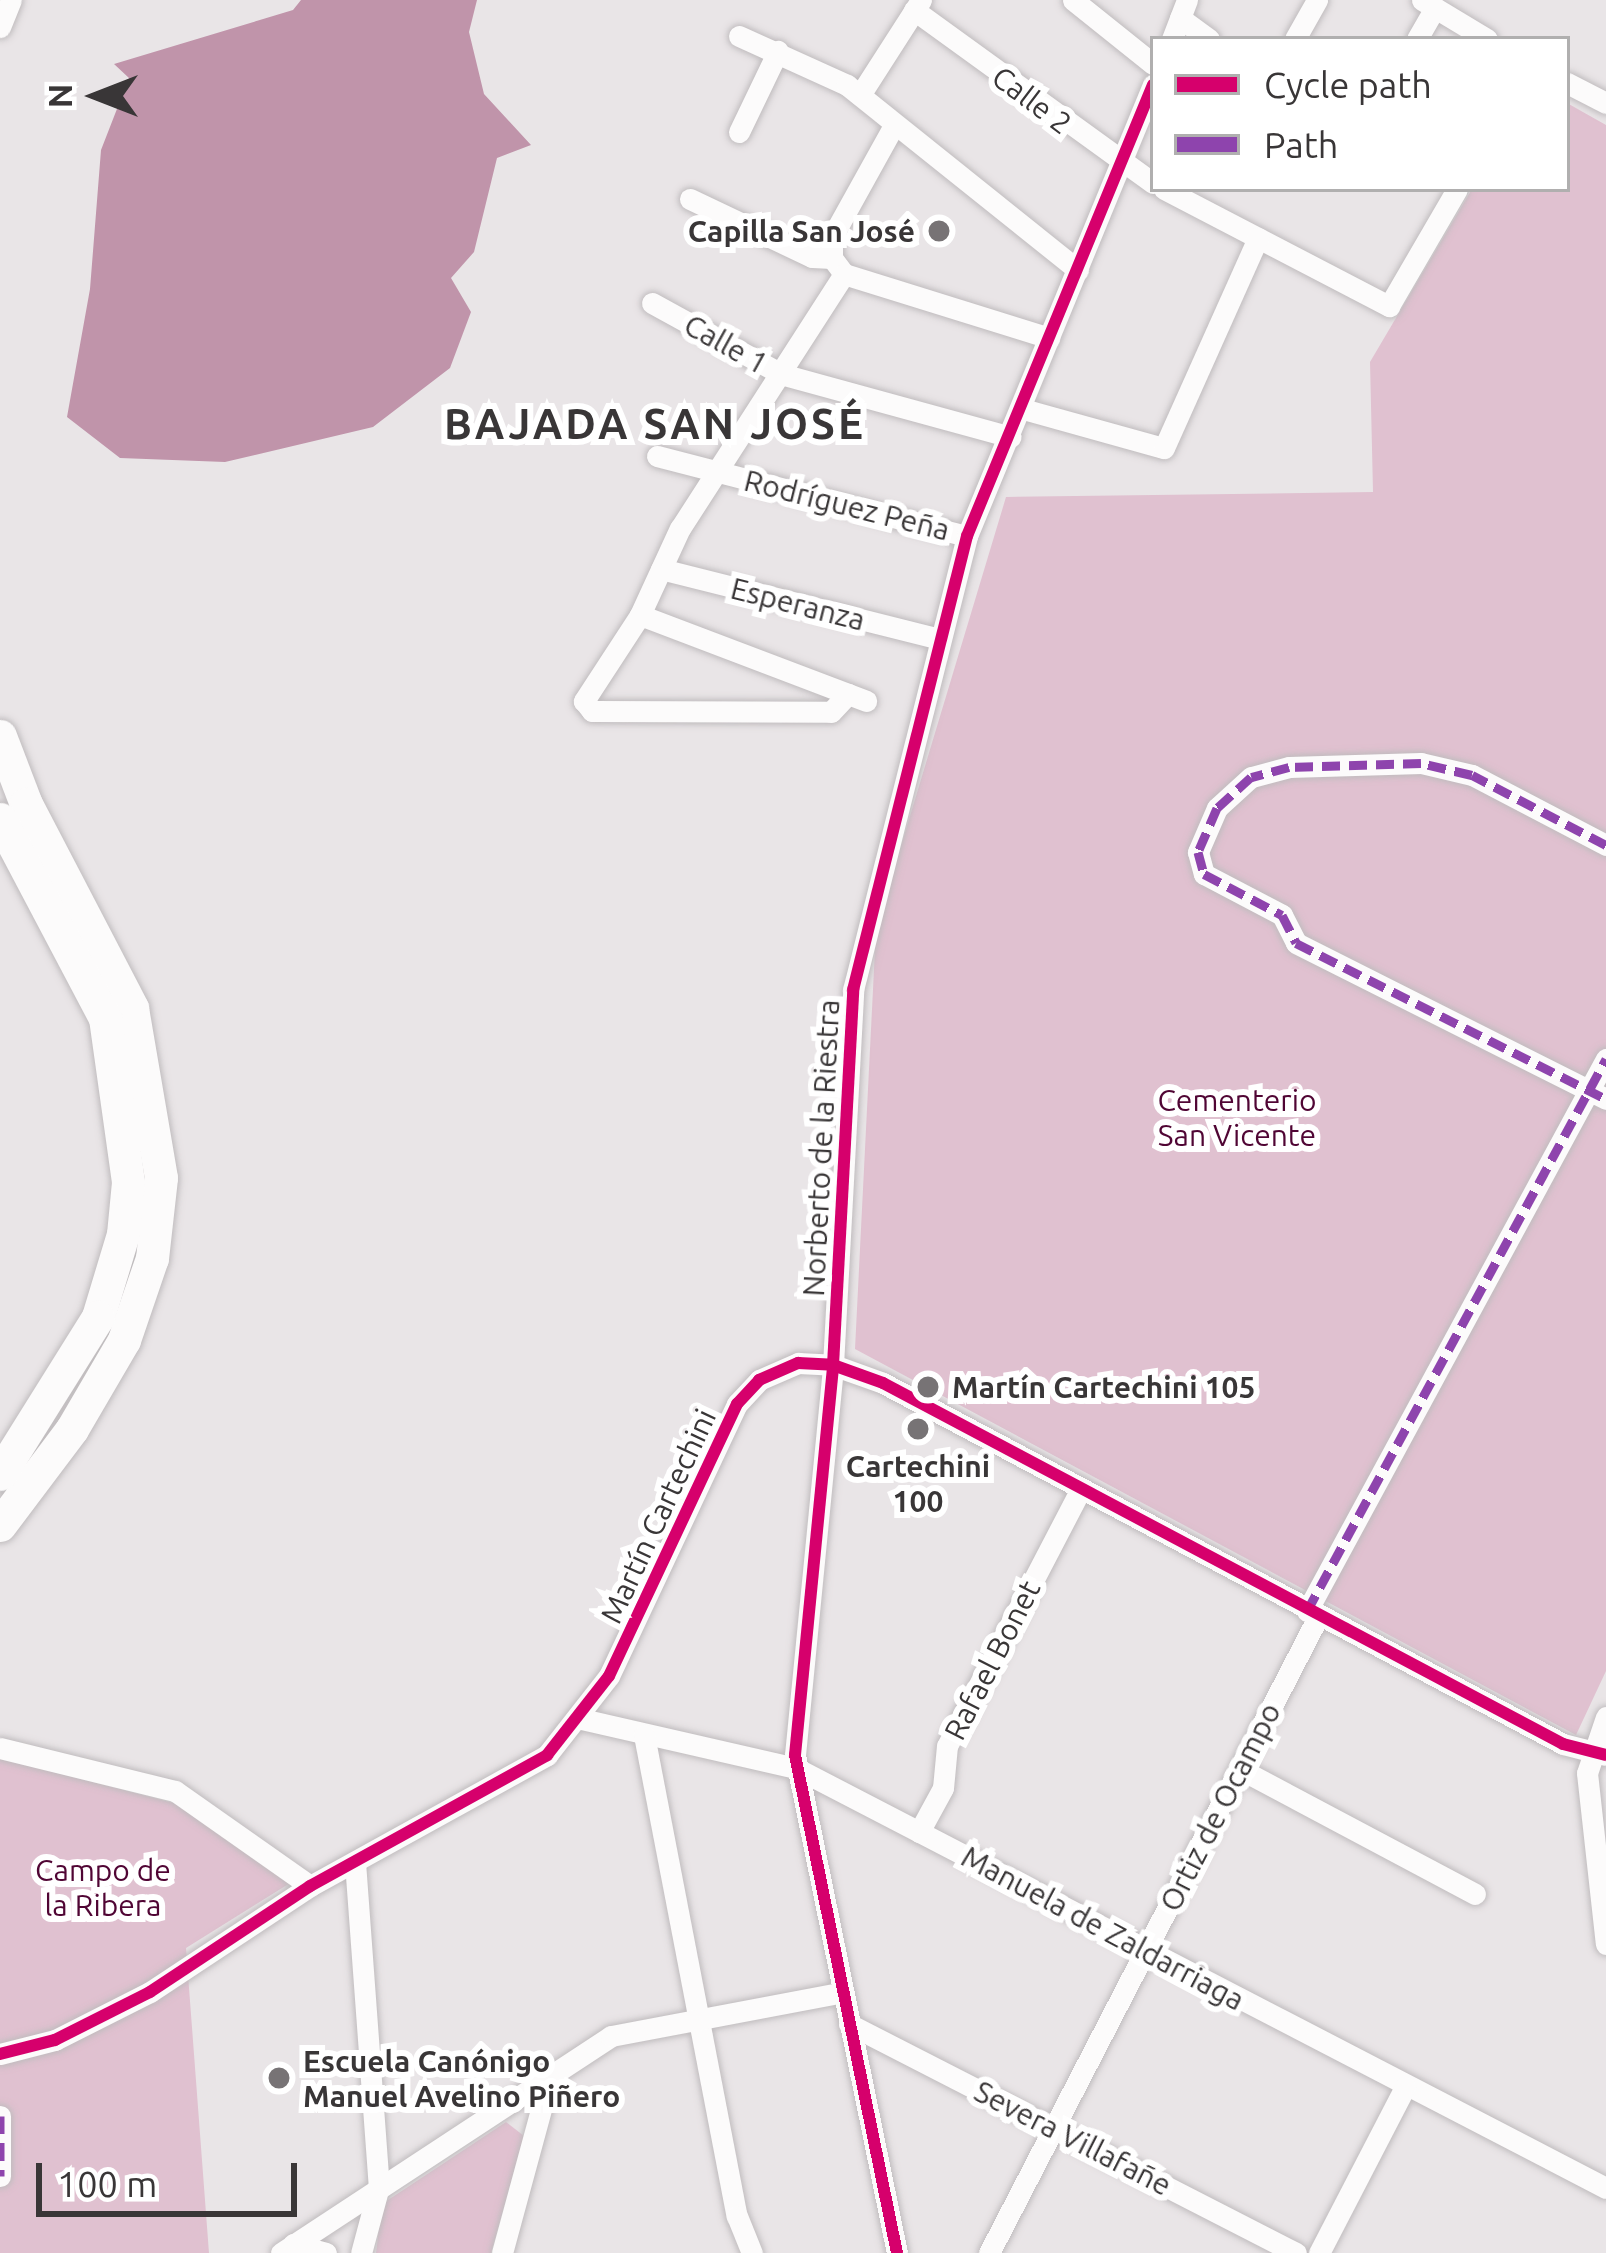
<!DOCTYPE html>
<meta charset="utf-8">
<style>
body{margin:0}
#map{position:relative;width:1606px;height:2253px;overflow:hidden;background:#e9e5e7;font-family:Ubuntu,sans-serif}
div>[style]{position:absolute}
.green>*{inset:0;background:#e0c1d0}
.water>*{inset:0;background:#c094aa}
.roads{filter:drop-shadow(0 0 3px #c0bcbe) drop-shadow(0 0 3px #c0bcbe)}
.street>*{height:21px;margin:-10.5px;padding:0 10.5px;transform-origin:10.5px;border-radius:10.5px;background:#fcfbfb}
.primary>*{height:33px;margin:-16.5px;padding:0 16.5px;transform-origin:16.5px;border-radius:16.5px;background:#fcfbfb}
.quiet>*{height:9px;margin-top:-4.5px;transform-origin:0;background:repeating-linear-gradient(90deg,#8e44ad 0 18px,transparent 0 27px)}
.cycleway>*{height:12px;margin:-6px;padding:0 6px;transform-origin:6px;border-radius:6px;background:#d6006c}
.dots>*{width:33px;height:33px;translate:-50% -50%;box-sizing:border-box;border:6px solid #fff;border-radius:50%}
span{translate:-50% -50%;white-space:nowrap;text-align:center;line-height:1.15;-webkit-text-stroke:12px #fff;paint-order:stroke}
.street-label{font-size:30px;color:#393637}
.poi-label{font-size:30px;color:#393637;font-weight:700}
.right{translate:-100% -50%;text-align:right}
.left{translate:0 -50%;text-align:left}
.park-label{font-size:30px;color:#500534}
.district-label{font-size:42px;color:#393637;font-weight:700;letter-spacing:3px}
.legend{position:absolute;left:1150px;top:36px;width:420px;height:156px;box-sizing:border-box;background:#fff;border:3px solid #b0afaf;margin:0;padding:15px 21px;list-style:none;font-size:36px;color:#393637}
.legend li{display:flex;align-items:center;gap:24px;height:60px}
.legend b{width:60px;border:3px solid #b0afaf}
.north{position:absolute;left:36px;top:36px;width:120px;height:120px;-webkit-text-stroke:9px #fff;paint-order:stroke;rotate:270deg;font-size:33px;font-weight:700;line-height:48px;text-align:center;color:#393637}
.north::after{content:'';display:block;margin:auto;width:42px;height:54px;background:#393637;clip-path:polygon(50% 0,100% 100%,50% 72%,0 100%)}
.scale{position:absolute;left:36px;top:2163px;width:261px;height:54px;box-sizing:border-box;border:6px solid #393637;border-top:0;padding-left:15px;font-size:36px;line-height:42px;white-space:nowrap;color:#393637;-webkit-text-stroke:9px #fff;paint-order:stroke}
</style>
<div id="map">
<div class="green">
<div style="clip-path:polygon(1567px 103px,1606px 125px,1606px 1671px,1576px 1735px,855px 1349px,876px 929px,1006px 497px,1373px 492px,1370px 362px,1472px 189px,1567px 189px)"></div>
<div style="clip-path:polygon(0 1758px,181px 1805px,295px 1880px,186px 1948px,209px 2253px,0 2253px)"></div>
<div style="clip-path:polygon(506px 2122px,524px 2136px,491px 2253px,376px 2253px,382px 2204px)"></div>
</div>
<div class="water">
<div style="clip-path:polygon(301px 0,477px 0,469px 32px,484px 94px,531px 145px,497px 158px,474px 252px,451px 278px,471px 312px,450px 368px,373px 427px,225px 462px,120px 458px,67px 417px,90px 289px,101px 150px,129px 78px,114px 64px,293px 10px)"></div>
</div>
<div class="roads">
<div class="street">
<div style="left:1073px;top:0;width:102px;rotate:38.7deg"></div>
<div style="left:1422px;top:0;width:76px;rotate:31deg"></div>
<div style="left:914px;top:10px;width:295px;rotate:35.9deg"></div>
<div style="left:1180px;top:18px;width:36px;rotate:36deg"></div>
<div style="left:0;top:27px;width:29px;rotate:-68deg"></div>
<div style="left:739px;top:36px;width:119px;rotate:24.4deg"></div>
<div style="left:847px;top:85px;width:296px;rotate:38.7deg"></div>
<div style="left:1172px;top:39px;width:42px;rotate:-69deg"></div>
<div style="left:1295px;top:39px;width:45px;rotate:-60.6deg"></div>
<div style="left:1417px;top:39px;width:36px;rotate:-60deg"></div>
<div style="left:1567px;top:83px;width:44px;rotate:27.1deg"></div>
<div style="left:860px;top:95px;width:113px;rotate:-57.3deg"></div>
<div style="left:893px;top:127px;width:126px;rotate:119deg"></div>
<div style="left:832px;top:237px;width:21px;rotate:90deg"></div>
<div style="left:832px;top:258px;width:20px;rotate:53deg"></div>
<div style="left:844px;top:274px;width:215px;rotate:17.3deg"></div>
<div style="left:739px;top:132px;width:90px;rotate:-64.3deg"></div>
<div style="left:1164px;top:189px;width:254px;rotate:27.5deg"></div>
<div style="left:1389px;top:306px;width:135px;rotate:-59.8deg"></div>
<div style="left:690px;top:199px;width:135px;rotate:25.4deg"></div>
<div style="left:812px;top:257px;width:20px;rotate:3deg"></div>
<div style="left:844px;top:274px;width:302px;rotate:122.8deg"></div>
<div style="left:680px;top:528px;width:96px;rotate:114.7deg"></div>
<div style="left:640px;top:615px;width:103px;rotate:123.1deg"></div>
<div style="left:584px;top:701px;width:13px;rotate:51deg"></div>
<div style="left:592px;top:711px;width:239px;rotate:0.2deg"></div>
<div style="left:831px;top:712px;width:25px;rotate:-47deg"></div>
<div style="left:652px;top:303px;width:147px;rotate:28.8deg"></div>
<div style="left:781px;top:374px;width:238px;rotate:15.3deg"></div>
<div style="left:1023px;top:409px;width:146px;rotate:15.5deg"></div>
<div style="left:1164px;top:448px;width:230px;rotate:-65.9deg"></div>
<div style="left:657px;top:456px;width:320px;rotate:14.5deg"></div>
<div style="left:661px;top:569px;width:284px;rotate:14.1deg"></div>
<div style="left:640px;top:615px;width:242px;rotate:20.8deg"></div>
<div style="left:1606px;top:845px;width:151px;rotate:-152.4deg"></div>
<div style="left:1472px;top:775px;width:52px;rotate:-166.8deg"></div>
<div style="left:1421px;top:763px;width:132px;rotate:178.3deg"></div>
<div style="left:1289px;top:767px;width:39px;rotate:165deg"></div>
<div style="left:1251px;top:777px;width:46px;rotate:137.6deg"></div>
<div style="left:1217px;top:808px;width:48px;rotate:113.4deg"></div>
<div style="left:1198px;top:852px;width:23px;rotate:75deg"></div>
<div style="left:1204px;top:874px;width:88px;rotate:27.7deg"></div>
<div style="left:1282px;top:915px;width:31px;rotate:63deg"></div>
<div style="left:1296px;top:943px;width:347px;rotate:26.7deg"></div>
<div style="left:1307px;top:1611px;width:628px;rotate:-61.56deg"></div>
<div style="left:1606px;top:1717px;width:59px;rotate:108.7deg"></div>
<div style="left:1587px;top:1773px;width:172px;rotate:83.7deg"></div>
<div style="left:582px;top:1719px;width:220px;rotate:12.9deg"></div>
<div style="left:796px;top:1768px;width:912px;rotate:27.41deg"></div>
<div style="left:644px;top:1735px;width:490px;rotate:79.1deg"></div>
<div style="left:737px;top:2216px;width:40px;rotate:68deg"></div>
<div style="left:0;top:1748px;width:180px;rotate:13.8deg"></div>
<div style="left:175px;top:1791px;width:165px;rotate:35.1deg"></div>
<div style="left:1240px;top:1769px;width:266px;rotate:28deg"></div>
<div style="left:919px;top:1832px;width:50px;rotate:-61.4deg"></div>
<div style="left:943px;top:1788px;width:42px;rotate:-84.6deg"></div>
<div style="left:947px;top:1746px;width:288px;rotate:-62.5deg"></div>
<div style="left:355px;top:1862px;width:325px;rotate:85.8deg"></div>
<div style="left:379px;top:2186px;width:69px;rotate:105deg"></div>
<div style="left:849px;top:2024px;width:502px;rotate:27.13deg"></div>
<div style="left:0;top:2054px;width:57px;rotate:-14.3deg"></div>
<div style="left:55px;top:2040px;width:106px;rotate:-26.8deg"></div>
<div style="left:150px;top:1992px;width:192px;rotate:-33.5deg"></div>
<div style="left:310px;top:1886px;width:271px;rotate:-28.9deg"></div>
<div style="left:547px;top:1755px;width:100px;rotate:-51.9deg"></div>
<div style="left:609px;top:1676px;width:301px;rotate:-64.8deg"></div>
<div style="left:737px;top:1404px;width:33px;rotate:-47deg"></div>
<div style="left:759px;top:1380px;width:43px;rotate:-23.6deg"></div>
<div style="left:798px;top:1363px;width:35px;rotate:3deg"></div>
<div style="left:833px;top:1365px;width:53px;rotate:19.8deg"></div>
<div style="left:883px;top:1383px;width:770px;rotate:27.96deg"></div>
<div style="left:1563px;top:1744px;width:44px;rotate:14.3deg"></div>
<div style="left:0;top:2116px;width:60px;rotate:90deg"></div>
<div style="left:293px;top:2244px;width:34px;rotate:15deg"></div>
<div style="left:281px;top:2253px;width:395px;rotate:-33.3deg"></div>
<div style="left:611px;top:2036px;width:236px;rotate:-10.7deg"></div>
<div style="left:502px;top:2253px;width:187px;rotate:-74.8deg"></div>
<div style="left:897px;top:2253px;width:508px;rotate:-101.58deg"></div>
<div style="left:795px;top:1755px;width:392px;rotate:-84.4deg"></div>
<div style="left:833px;top:1365px;width:376px;rotate:-86.9deg"></div>
<div style="left:853px;top:990px;width:468px;rotate:-75.9deg"></div>
<div style="left:967px;top:536px;width:488px;rotate:-67.6deg"></div>
<div style="left:989px;top:2253px;width:716px;rotate:-62.65deg"></div>
<div style="left:1319px;top:2253px;width:187px;rotate:-62.6deg"></div>
</div>
<div class="primary">
<div style="left:0;top:736px;width:73px;rotate:69.1deg"></div>
<div style="left:26px;top:804px;width:230px;rotate:62.5deg"></div>
<div style="left:132px;top:1008px;width:172px;rotate:80.3deg"></div>
<div style="left:161px;top:1178px;width:81px;rotate:96.4deg"></div>
<div style="left:152px;top:1258px;width:87px;rotate:108.9deg"></div>
<div style="left:124px;top:1340px;width:103px;rotate:120.3deg"></div>
<div style="left:72px;top:1429px;width:120px;rotate:126.9deg"></div>
<div style="left:0;top:819px;width:225px;rotate:62.2deg"></div>
<div style="left:105px;top:1018px;width:166px;rotate:82deg"></div>
<div style="left:128px;top:1182px;width:52px;rotate:95.5deg"></div>
<div style="left:123px;top:1234px;width:87px;rotate:106.8deg"></div>
<div style="left:98px;top:1317px;width:185px;rotate:122deg"></div>
</div>
</div>
<div class="quiet">
<div style="left:1606px;top:845px;width:151px;rotate:-152.4deg"></div>
<div style="left:1472px;top:775px;width:52px;rotate:-166.8deg"></div>
<div style="left:1421px;top:763px;width:132px;rotate:178.3deg"></div>
<div style="left:1289px;top:767px;width:39px;rotate:165deg"></div>
<div style="left:1251px;top:777px;width:46px;rotate:137.6deg"></div>
<div style="left:1217px;top:808px;width:48px;rotate:113.4deg"></div>
<div style="left:1198px;top:852px;width:23px;rotate:75deg"></div>
<div style="left:1204px;top:874px;width:88px;rotate:27.7deg"></div>
<div style="left:1282px;top:915px;width:31px;rotate:63deg"></div>
<div style="left:1296px;top:943px;width:347px;rotate:26.7deg"></div>
<div style="left:1307px;top:1611px;width:628px;rotate:-61.56deg"></div>
<div style="left:0;top:2116px;width:60px;rotate:90deg"></div>
</div>
<div class="cycleway">
<div style="left:0;top:2054px;width:57px;rotate:-14.3deg"></div>
<div style="left:55px;top:2040px;width:106px;rotate:-26.8deg"></div>
<div style="left:150px;top:1992px;width:192px;rotate:-33.5deg"></div>
<div style="left:310px;top:1886px;width:271px;rotate:-28.9deg"></div>
<div style="left:547px;top:1755px;width:100px;rotate:-51.9deg"></div>
<div style="left:609px;top:1676px;width:301px;rotate:-64.8deg"></div>
<div style="left:737px;top:1404px;width:33px;rotate:-47deg"></div>
<div style="left:759px;top:1380px;width:43px;rotate:-23.6deg"></div>
<div style="left:798px;top:1363px;width:35px;rotate:3deg"></div>
<div style="left:833px;top:1365px;width:53px;rotate:19.8deg"></div>
<div style="left:883px;top:1383px;width:770px;rotate:27.96deg"></div>
<div style="left:1563px;top:1744px;width:44px;rotate:14.3deg"></div>
<div style="left:897px;top:2253px;width:508px;rotate:-101.58deg"></div>
<div style="left:795px;top:1755px;width:392px;rotate:-84.4deg"></div>
<div style="left:833px;top:1365px;width:376px;rotate:-86.9deg"></div>
<div style="left:853px;top:990px;width:468px;rotate:-75.9deg"></div>
<div style="left:967px;top:536px;width:488px;rotate:-67.6deg"></div>
</div>
<div class="dots">
<div style="left:939px;top:231px;background:#777375"></div>
<div style="left:928px;top:1387px;background:#777375"></div>
<div style="left:918px;top:1429px;background:#777375"></div>
<div style="left:279px;top:2078px;background:#777375"></div>
</div>
<div class="street-label">
<span style="left:1032px;top:100px;rotate:37deg">Calle 2</span>
<span style="left:726px;top:344px;rotate:29deg">Calle 1</span>
<span style="left:847px;top:505px;rotate:14deg">Rodríguez Peña</span>
<span style="left:798px;top:604px;rotate:14deg">Esperanza</span>
<span style="left:821px;top:1148px;rotate:-87deg">Norberto de la Riestra</span>
<span style="left:658px;top:1516px;rotate:-65deg">Martín Cartechini</span>
<span style="left:992px;top:1660px;rotate:-63deg">Rafael Bonet</span>
<span style="left:1220px;top:1807px;rotate:-63deg">Ortiz de Ocampo</span>
<span style="left:1103px;top:1928px;rotate:28deg">Manuela de Zaldarriaga</span>
<span style="left:1073px;top:2138px;rotate:27deg">Severa Villafañe</span>
</div>
<div class="poi-label">
<span class="right" style="left:915px;top:231px">Capilla San José</span>
<span class="left" style="left:952px;top:1387px">Martín Cartechini 105</span>
<span style="left:918px;top:1483px">Cartechini<br>100</span>
<span class="left" style="left:303px;top:2078px">Escuela Canónigo<br>Manuel Avelino Piñero</span>
</div>
<div class="park-label">
<span style="left:1237px;top:1117px">Cementerio<br>San Vicente</span>
<span style="left:103px;top:1887px">Campo de<br>la Ribera</span>
</div>
<div class="district-label">
<span style="left:655px;top:424px">BAJADA SAN JOSÉ</span>
</div>
<ul class="legend">
<li><b style="height:15px;background:#d6006c"></b>Cycle path</li>
<li><b style="height:15px;background:#8e44ad"></b>Path</li>
</ul>
<div class="north">N</div>
<div class="scale">100 m</div>
</div>
